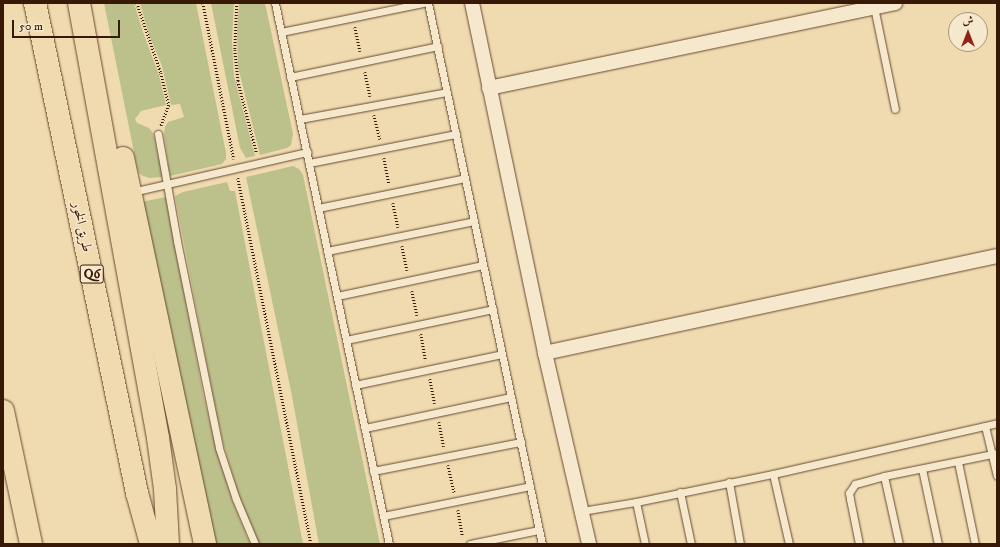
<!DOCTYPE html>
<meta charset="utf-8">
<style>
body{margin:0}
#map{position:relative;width:1000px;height:547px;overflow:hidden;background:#f0dbb0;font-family:"IM FELL DW Pica",Amiri,serif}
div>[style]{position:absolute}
.green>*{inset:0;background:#bcc08a}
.path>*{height:2.5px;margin-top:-1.25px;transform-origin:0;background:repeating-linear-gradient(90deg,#381807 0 1px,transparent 0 3px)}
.roads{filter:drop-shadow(0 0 1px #664931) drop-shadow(0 0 1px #664931)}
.service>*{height:7px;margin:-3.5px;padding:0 3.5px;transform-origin:3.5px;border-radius:3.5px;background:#f5e8cc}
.minor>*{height:14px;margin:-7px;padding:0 7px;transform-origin:7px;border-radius:7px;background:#f5e8cc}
.motorway>*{height:22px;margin:-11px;padding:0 11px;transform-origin:11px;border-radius:11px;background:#f0dbb0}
span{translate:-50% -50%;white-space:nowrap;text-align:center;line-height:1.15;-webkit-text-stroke:3px #f5e8cc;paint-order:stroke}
.shield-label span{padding:1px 3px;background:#f5e8cc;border:1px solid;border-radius:3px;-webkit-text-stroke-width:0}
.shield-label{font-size:13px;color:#381807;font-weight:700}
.street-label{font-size:14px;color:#381807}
.frame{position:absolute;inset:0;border:4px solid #381807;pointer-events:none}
.north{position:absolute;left:948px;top:12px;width:40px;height:40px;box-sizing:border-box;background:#f5e8cc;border:1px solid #a9957d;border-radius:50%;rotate:0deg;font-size:11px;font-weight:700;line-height:16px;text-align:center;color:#381807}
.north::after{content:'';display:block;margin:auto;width:14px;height:18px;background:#8f2418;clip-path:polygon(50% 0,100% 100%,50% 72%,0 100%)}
.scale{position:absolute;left:12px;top:20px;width:108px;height:18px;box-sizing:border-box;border:2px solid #381807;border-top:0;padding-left:5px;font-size:12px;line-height:14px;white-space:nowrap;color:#381807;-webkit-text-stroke:3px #f5e8cc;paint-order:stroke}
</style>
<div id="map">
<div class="green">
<div style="clip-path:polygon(104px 3px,134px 3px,143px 32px,159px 75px,166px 105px,141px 111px,135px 119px,137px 123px,149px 128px,153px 133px,163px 177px,150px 178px,143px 176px,139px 173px,137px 167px)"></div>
<div style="clip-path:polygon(140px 3px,196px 3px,226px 153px,226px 159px,222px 164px,170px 176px,164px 135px,165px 127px,168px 122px,184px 117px,180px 104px,171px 105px,162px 66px,149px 35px)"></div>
<div style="clip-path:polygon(211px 3px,234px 3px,232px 41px,234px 76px,255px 156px,246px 158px,240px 148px)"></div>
<div style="clip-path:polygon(239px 3px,265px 3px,293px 134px,291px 145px,287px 148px,260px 155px,238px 67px,237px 33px)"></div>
<div style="clip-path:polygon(293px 166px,299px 169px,303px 175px,380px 544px,319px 544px,291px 391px,246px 177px)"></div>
<div style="clip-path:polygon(227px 182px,230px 191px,235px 191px,303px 544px,259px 544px,239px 495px,224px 446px,213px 396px,175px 196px,183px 192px)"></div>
<div style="clip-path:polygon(166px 197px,203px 394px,217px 452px,232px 500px,250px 544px,211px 544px,141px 202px)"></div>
</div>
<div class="path">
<div style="left:137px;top:3px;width:74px;rotate:71.1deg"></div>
<div style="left:161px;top:73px;width:33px;rotate:76deg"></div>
<div style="left:169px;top:105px;width:22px;rotate:111deg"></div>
<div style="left:203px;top:3px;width:159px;rotate:78.8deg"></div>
<div style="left:237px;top:3px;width:47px;rotate:92.4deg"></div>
<div style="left:235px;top:50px;width:31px;rotate:84deg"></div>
<div style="left:238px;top:81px;width:75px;rotate:75.4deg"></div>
<div style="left:355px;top:27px;width:25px;rotate:78deg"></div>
<div style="left:365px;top:72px;width:25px;rotate:78deg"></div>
<div style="left:374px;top:115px;width:25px;rotate:76deg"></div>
<div style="left:384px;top:158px;width:26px;rotate:79deg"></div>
<div style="left:238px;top:178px;width:373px;rotate:78.7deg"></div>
<div style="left:393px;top:203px;width:25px;rotate:78deg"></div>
<div style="left:402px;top:246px;width:25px;rotate:78deg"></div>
<div style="left:412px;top:291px;width:25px;rotate:78deg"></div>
<div style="left:421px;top:334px;width:27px;rotate:80deg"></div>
<div style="left:430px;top:379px;width:25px;rotate:79deg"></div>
<div style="left:439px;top:422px;width:25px;rotate:79deg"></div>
<div style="left:448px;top:465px;width:28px;rotate:77deg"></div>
<div style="left:458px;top:510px;width:27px;rotate:80deg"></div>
</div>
<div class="roads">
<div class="service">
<div style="left:275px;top:3px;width:553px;rotate:78.1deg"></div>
<div style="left:428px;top:3px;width:553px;rotate:78.1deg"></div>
<div style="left:874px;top:7px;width:104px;rotate:78.4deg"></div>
<div style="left:281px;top:32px;width:146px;rotate:-11.5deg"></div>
<div style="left:290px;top:77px;width:151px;rotate:-11.8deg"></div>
<div style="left:300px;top:119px;width:149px;rotate:-10.4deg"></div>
<div style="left:158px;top:134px;width:109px;rotate:79.9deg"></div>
<div style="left:177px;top:241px;width:211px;rotate:78.5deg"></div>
<div style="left:219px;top:448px;width:54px;rotate:71.6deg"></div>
<div style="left:236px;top:499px;width:49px;rotate:67.1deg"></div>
<div style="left:309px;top:163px;width:150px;rotate:-11.2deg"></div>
<div style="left:132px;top:192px;width:180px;rotate:-12.9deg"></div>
<div style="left:318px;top:208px;width:150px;rotate:-11.5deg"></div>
<div style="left:327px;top:251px;width:150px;rotate:-11.5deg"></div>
<div style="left:337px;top:296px;width:149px;rotate:-12deg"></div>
<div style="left:346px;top:340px;width:150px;rotate:-11.9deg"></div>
<div style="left:355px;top:385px;width:150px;rotate:-11.9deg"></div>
<div style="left:985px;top:426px;width:51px;rotate:76.5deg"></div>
<div style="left:365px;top:428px;width:149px;rotate:-12deg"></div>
<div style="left:958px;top:462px;width:84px;rotate:78.3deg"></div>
<div style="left:922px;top:469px;width:77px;rotate:78deg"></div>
<div style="left:373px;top:471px;width:151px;rotate:-11.1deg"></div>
<div style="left:773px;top:474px;width:72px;rotate:77.1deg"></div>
<div style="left:884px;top:476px;width:70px;rotate:77.6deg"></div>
<div style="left:729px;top:482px;width:63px;rotate:79.9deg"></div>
<div style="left:680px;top:492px;width:53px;rotate:78.1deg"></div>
<div style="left:636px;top:502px;width:43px;rotate:77.9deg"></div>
<div style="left:582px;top:511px;width:55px;rotate:-9.5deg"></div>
<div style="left:636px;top:502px;width:140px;rotate:-11.6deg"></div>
<div style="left:773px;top:474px;width:230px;rotate:-12.8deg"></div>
<div style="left:383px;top:516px;width:150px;rotate:-11.5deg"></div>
<div style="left:470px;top:544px;width:70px;rotate:-11.5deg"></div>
<div style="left:859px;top:544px;width:46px;rotate:-101.3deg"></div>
<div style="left:850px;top:499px;width:6px;rotate:-99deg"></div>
<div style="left:849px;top:493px;width:11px;rotate:-56deg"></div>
<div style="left:855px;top:484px;width:30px;rotate:-15deg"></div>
<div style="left:884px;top:476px;width:115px;rotate:-11.5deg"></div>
</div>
<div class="minor">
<div style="left:472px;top:3px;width:358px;rotate:78.2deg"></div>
<div style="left:545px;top:353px;width:196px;rotate:77deg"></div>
<div style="left:489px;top:88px;width:415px;rotate:-11.8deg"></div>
<div style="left:545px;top:353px;width:462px;rotate:-12.1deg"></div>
</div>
<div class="motorway">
<div style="left:35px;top:3px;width:501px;rotate:78.24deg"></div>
<div style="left:137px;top:493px;width:53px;rotate:74.6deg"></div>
<div style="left:79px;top:3px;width:442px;rotate:79.7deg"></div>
<div style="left:158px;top:438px;width:51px;rotate:82.2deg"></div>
<div style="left:165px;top:489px;width:55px;rotate:86.9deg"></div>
<div style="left:123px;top:158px;width:395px;rotate:78deg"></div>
<div style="left:3px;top:411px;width:136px;rotate:78.1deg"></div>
</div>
</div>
<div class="shield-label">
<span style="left:92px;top:274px">Q6</span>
</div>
<div class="street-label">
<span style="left:82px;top:227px;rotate:78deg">طريق الخور</span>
</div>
<div class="frame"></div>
<div class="north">ش</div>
<div class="scale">50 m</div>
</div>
